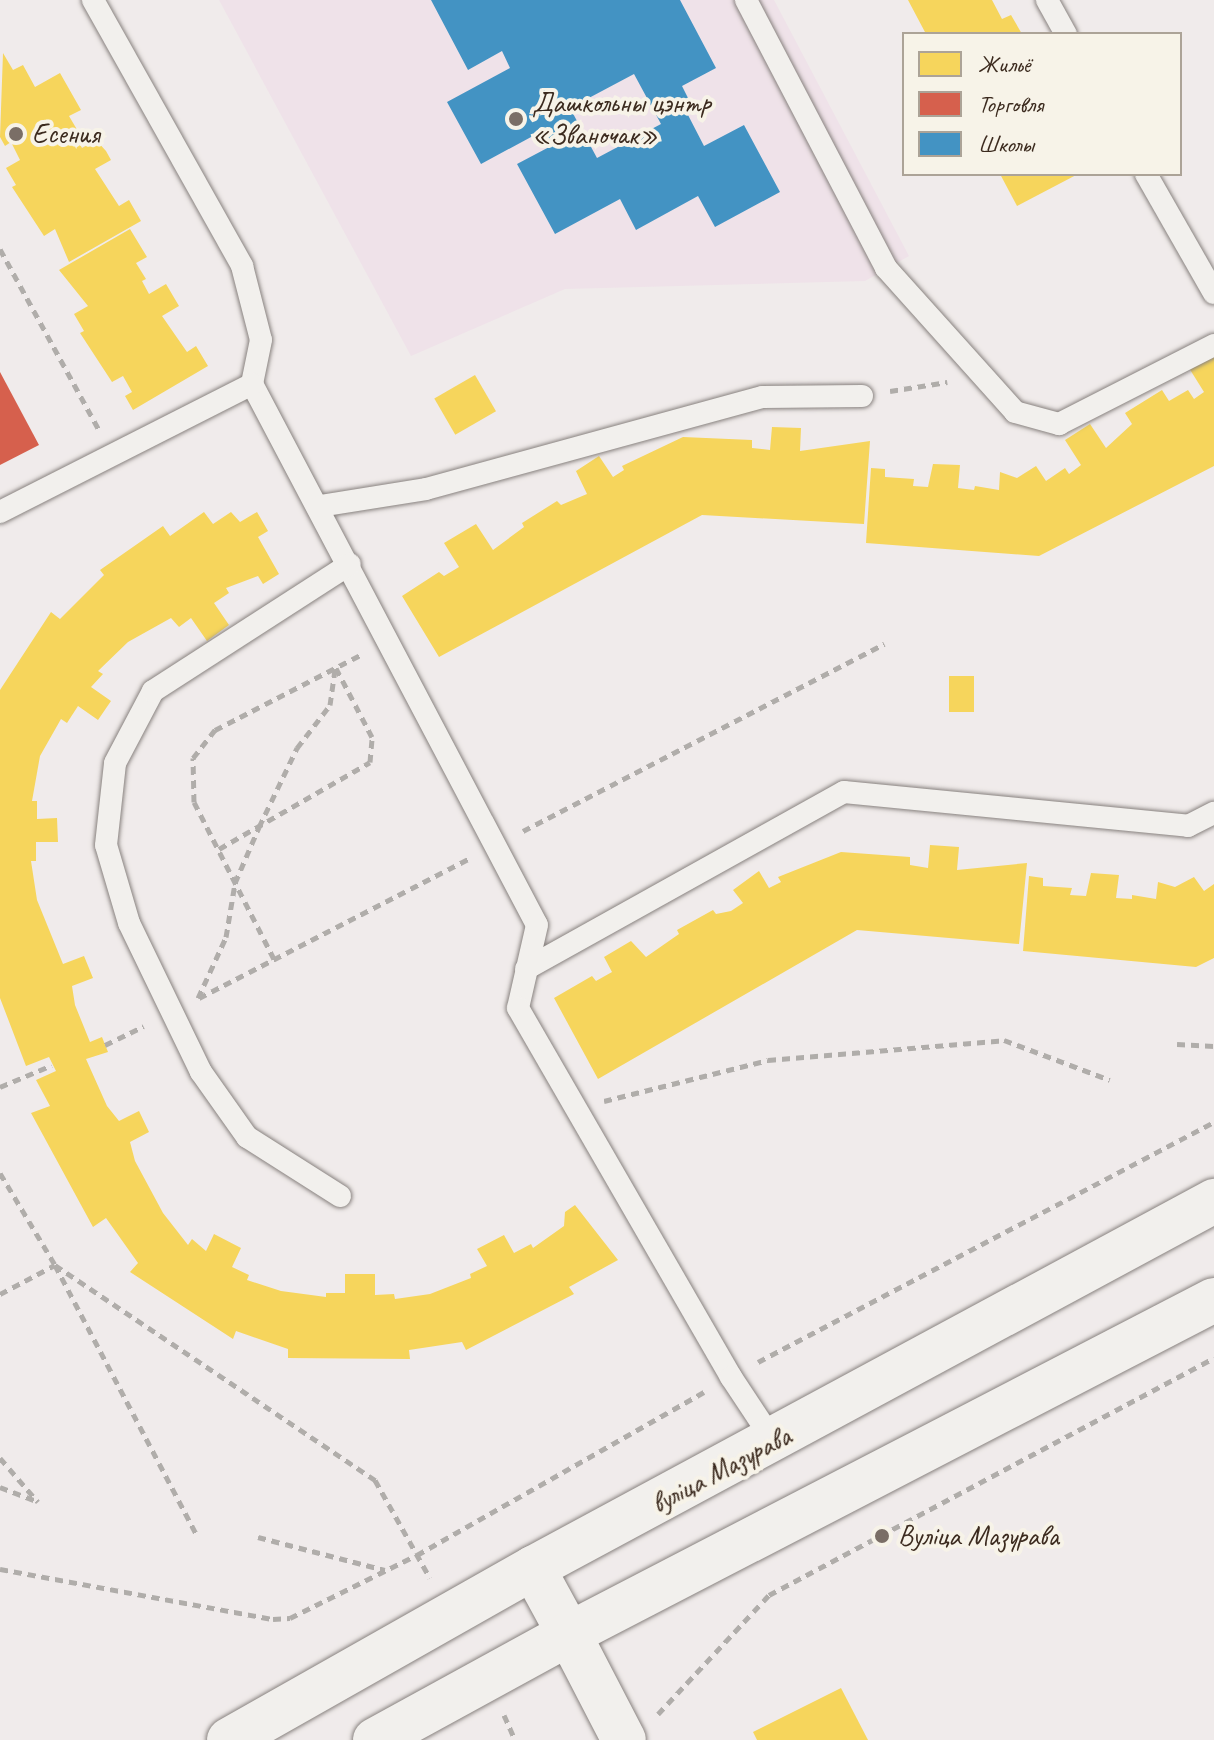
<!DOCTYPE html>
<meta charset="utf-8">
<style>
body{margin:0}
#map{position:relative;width:1214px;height:1740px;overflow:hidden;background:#f0ebeb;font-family:Caveat,sans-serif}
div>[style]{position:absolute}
.built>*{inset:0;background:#efe2e9}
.homes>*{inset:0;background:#f6d55c;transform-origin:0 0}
.shops>*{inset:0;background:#d6604d}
.schools>*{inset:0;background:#4393c3}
.path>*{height:5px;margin-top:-2.5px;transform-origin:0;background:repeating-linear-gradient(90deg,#b0adaa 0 8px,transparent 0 14px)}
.roads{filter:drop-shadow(0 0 2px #88827f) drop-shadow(0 0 2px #88827f)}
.service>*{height:22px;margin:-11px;padding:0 11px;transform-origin:11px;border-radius:11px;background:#f2f0ed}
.minor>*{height:44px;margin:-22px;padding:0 22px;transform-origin:22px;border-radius:22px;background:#f2f0ed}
.secondary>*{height:44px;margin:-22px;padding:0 22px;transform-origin:22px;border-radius:22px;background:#f2f0ed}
.dots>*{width:22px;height:22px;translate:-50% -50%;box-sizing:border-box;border:4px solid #f7f3e8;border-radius:50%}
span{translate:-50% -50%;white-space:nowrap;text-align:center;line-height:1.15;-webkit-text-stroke:8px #f7f3e8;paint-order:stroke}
.poi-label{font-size:28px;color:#3b2a1e}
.left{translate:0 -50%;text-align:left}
.street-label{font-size:28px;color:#3b2a1e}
.legend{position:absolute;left:902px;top:32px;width:280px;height:144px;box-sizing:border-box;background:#f7f3e8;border:2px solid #aca397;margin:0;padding:10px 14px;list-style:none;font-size:24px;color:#3b2a1e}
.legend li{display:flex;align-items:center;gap:16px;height:40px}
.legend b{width:40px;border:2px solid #aca397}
</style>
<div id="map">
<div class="built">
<div style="clip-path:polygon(219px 0,774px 0,909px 256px,865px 281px,565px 289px,411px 356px)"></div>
</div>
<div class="homes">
<div style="clip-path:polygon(908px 0,992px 0,1002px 19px,1011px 15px,1022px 34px,926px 34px)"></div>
<div style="clip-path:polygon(3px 53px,13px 70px,23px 65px,35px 87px,60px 73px,81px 110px,69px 116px,79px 133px,75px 135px,82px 148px,96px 140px,106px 151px,111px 160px,95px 169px,119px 206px,129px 200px,141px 221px,69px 262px,55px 229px,44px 236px,12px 187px,16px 185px,6px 168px,20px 160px,11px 142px,5px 146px,0 137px)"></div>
<div style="clip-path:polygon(1000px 174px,1078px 174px,1017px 206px)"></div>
<div style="clip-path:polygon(130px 229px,147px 257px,136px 263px,146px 279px,142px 281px,149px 294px,166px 284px,179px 306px,162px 316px,187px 352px,196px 346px,208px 366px,133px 410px,125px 396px,132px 392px,123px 376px,112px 382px,80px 333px,84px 331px,74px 314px,88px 306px,59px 270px)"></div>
<div style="clip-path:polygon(1214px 354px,1214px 466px,1039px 556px,866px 543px,871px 468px,885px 469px,885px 477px,914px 479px,913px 486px,928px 487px,933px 464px,960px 465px,958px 488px,974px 490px,975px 486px,999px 490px,1000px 472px,1017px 478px,1036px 466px,1046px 481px,1065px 468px,1069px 474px,1081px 465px,1065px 440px,1090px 424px,1106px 448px,1132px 424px,1125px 413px,1162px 390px,1169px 401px,1188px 390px,1194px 399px,1204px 392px,1189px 368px)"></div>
<div style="left:475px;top:375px;width:42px;height:47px;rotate:60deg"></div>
<div style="clip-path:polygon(772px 427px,801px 428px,800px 451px,870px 441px,864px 524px,702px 515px,439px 657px,402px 596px,439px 572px,444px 576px,459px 567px,444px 543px,476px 524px,493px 550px,524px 527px,522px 523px,557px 501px,561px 505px,587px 494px,574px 467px,576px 471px,599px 456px,613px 477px,624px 470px,622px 466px,683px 437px,752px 440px,752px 448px,770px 450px)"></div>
<div style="clip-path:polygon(204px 512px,213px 524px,231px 512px,240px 522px,257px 512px,268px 531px,258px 537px,279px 574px,263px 584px,258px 576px,226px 588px,229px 593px,214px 603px,229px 625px,207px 641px,191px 618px,179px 627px,171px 618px,128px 642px,98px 671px,103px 674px,91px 687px,111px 701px,98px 720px,78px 706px,67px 723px,61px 719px,40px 756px,32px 801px,37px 801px,37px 819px,57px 818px,58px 842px,36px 842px,36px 861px,31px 861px,37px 900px,63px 964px,84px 956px,93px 978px,72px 986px,75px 1005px,90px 1042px,102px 1037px,108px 1052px,86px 1059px,107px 1106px,119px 1121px,139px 1111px,149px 1132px,130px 1142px,135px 1161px,163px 1213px,188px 1245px,192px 1239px,206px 1251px,214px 1234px,241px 1248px,232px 1267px,249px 1275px,247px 1280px,281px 1291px,326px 1297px,326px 1293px,345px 1293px,345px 1274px,375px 1274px,375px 1295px,394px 1294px,395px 1299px,430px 1294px,471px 1278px,470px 1274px,487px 1266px,477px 1249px,504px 1235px,514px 1253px,531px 1244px,533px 1248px,564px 1226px,565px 1212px,575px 1205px,618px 1260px,569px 1287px,574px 1294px,466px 1350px,462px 1342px,409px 1350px,410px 1359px,288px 1358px,288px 1349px,236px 1331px,233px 1339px,130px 1272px,138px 1263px,106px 1218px,93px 1227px,31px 1113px,50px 1106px,36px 1080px,56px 1071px,49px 1057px,26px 1066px,0 998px,0 690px,51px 612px,60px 619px,104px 575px,100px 570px,163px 526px,170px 536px)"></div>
<div style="left:949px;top:676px;width:25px;height:36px"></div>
<div style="clip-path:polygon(930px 845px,959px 847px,957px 870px,1027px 863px,1019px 944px,857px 930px,598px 1079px,554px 998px,592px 976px,596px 981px,612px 972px,604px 957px,631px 941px,646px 957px,679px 934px,677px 930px,713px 910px,716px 914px,731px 911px,743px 903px,733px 890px,759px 871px,769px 888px,781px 882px,778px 877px,841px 852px,910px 857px,910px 865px,928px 868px)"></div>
<div style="clip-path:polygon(1091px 873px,1119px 875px,1116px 898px,1132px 899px,1132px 895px,1156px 899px,1158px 882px,1175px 887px,1194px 877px,1204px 891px,1214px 884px,1214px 958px,1196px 967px,1023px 951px,1029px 876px,1043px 878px,1043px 886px,1072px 888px,1070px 895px,1086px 896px)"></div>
<div style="clip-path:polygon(841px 1688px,868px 1740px,757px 1740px,753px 1732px)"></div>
</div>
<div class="shops">
<div style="clip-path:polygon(0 372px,39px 445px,0 465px)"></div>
</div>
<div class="schools">
<div style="clip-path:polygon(evenodd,431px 0,680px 0,716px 68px,682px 86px,695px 112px,688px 115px,704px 146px,744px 125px,780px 192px,715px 227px,698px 196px,636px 230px,620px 199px,555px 234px,517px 164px,553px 145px,544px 130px,481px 164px,447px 102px,510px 68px,502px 51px,468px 70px,431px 0,634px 74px,661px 124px,597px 158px,570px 108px,634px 74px)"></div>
</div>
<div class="path">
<div style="left:0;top:249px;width:206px;rotate:61.3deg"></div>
<div style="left:890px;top:391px;width:58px;rotate:-9deg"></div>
<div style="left:523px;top:831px;width:407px;rotate:-27.4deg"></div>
<div style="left:219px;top:849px;width:174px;rotate:-29.9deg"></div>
<div style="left:370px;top:762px;width:25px;rotate:-85deg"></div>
<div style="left:372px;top:737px;width:78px;rotate:-117.6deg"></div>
<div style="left:274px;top:959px;width:176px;rotate:-117deg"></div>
<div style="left:194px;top:802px;width:44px;rotate:-91.3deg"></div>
<div style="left:193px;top:758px;width:36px;rotate:-52deg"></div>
<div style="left:215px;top:730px;width:163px;rotate:-27.3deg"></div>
<div style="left:198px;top:998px;width:67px;rotate:-65.3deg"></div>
<div style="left:226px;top:937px;width:55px;rotate:-80.5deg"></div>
<div style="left:235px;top:883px;width:61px;rotate:-66.8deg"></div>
<div style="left:259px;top:827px;width:88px;rotate:-64.3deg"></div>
<div style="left:297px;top:748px;width:54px;rotate:-52.5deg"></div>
<div style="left:330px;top:705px;width:37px;rotate:-82deg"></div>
<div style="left:199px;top:998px;width:303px;rotate:-27.3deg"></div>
<div style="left:1177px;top:1044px;width:37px;rotate:3deg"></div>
<div style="left:105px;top:1045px;width:43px;rotate:-26deg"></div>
<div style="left:0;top:1087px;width:56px;rotate:-22.9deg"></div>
<div style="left:604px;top:1101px;width:169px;rotate:-14deg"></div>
<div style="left:768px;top:1060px;width:237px;rotate:-4.8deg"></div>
<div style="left:1004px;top:1040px;width:113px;rotate:20.7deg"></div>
<div style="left:0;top:1173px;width:107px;rotate:59.1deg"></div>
<div style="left:55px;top:1265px;width:386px;rotate:33.9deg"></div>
<div style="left:375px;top:1480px;width:112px;rotate:60.7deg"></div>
<div style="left:0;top:1294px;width:62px;rotate:-27.8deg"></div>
<div style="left:55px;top:1265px;width:305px;rotate:62.3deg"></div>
<div style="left:758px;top:1362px;width:515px;rotate:-27.76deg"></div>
<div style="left:0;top:1458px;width:58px;rotate:49.2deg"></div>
<div style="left:0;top:1487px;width:40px;rotate:21deg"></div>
<div style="left:258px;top:1537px;width:131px;rotate:14.6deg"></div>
<div style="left:0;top:1569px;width:278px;rotate:10.4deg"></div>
<div style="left:273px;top:1619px;width:17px;rotate:-3deg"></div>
<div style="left:290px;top:1618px;width:142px;rotate:-26.4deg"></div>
<div style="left:417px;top:1555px;width:330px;rotate:-29.6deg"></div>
<div style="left:658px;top:1714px;width:163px;rotate:-47deg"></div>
<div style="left:769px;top:1595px;width:504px;rotate:-28.04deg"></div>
<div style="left:504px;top:1715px;width:27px;rotate:66deg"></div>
</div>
<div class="roads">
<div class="service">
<div style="left:93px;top:0;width:305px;rotate:60.7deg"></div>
<div style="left:242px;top:266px;width:76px;rotate:75.6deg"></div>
<div style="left:261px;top:340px;width:45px;rotate:101.6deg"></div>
<div style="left:252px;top:384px;width:611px;rotate:62.22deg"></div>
<div style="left:537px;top:925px;width:85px;rotate:102.9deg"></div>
<div style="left:518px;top:1008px;width:426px;rotate:60deg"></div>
<div style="left:731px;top:1377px;width:78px;rotate:56.5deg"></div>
<div style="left:746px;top:0;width:302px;rotate:62.4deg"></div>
<div style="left:886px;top:268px;width:193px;rotate:48.1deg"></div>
<div style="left:1015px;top:412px;width:46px;rotate:15.3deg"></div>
<div style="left:1059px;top:424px;width:174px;rotate:-27deg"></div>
<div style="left:1047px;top:0;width:39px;rotate:61deg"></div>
<div style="left:1146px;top:174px;width:137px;rotate:60.3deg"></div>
<div style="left:320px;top:506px;width:107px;rotate:-9.1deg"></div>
<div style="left:426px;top:489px;width:349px;rotate:-15.3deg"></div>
<div style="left:763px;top:397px;width:99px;rotate:-0.6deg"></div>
<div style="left:0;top:512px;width:283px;rotate:-26.9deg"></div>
<div style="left:526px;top:969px;width:364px;rotate:-29.1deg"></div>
<div style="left:844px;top:792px;width:346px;rotate:5.6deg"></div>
<div style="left:1188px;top:826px;width:29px;rotate:-27deg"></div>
<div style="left:340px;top:1196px;width:110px;rotate:-147.6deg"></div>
<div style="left:247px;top:1137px;width:80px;rotate:-125.3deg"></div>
<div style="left:201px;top:1072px;width:165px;rotate:-115.8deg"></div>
<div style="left:129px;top:923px;width:81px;rotate:-106.4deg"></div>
<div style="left:106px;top:845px;width:82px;rotate:-83.7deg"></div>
<div style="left:115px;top:763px;width:81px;rotate:-62.2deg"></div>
<div style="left:153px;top:691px;width:234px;rotate:-32.8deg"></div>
</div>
<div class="minor">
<div style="left:569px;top:1634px;width:119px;rotate:62.6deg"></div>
</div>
<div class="secondary">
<div style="left:533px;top:1568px;width:75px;rotate:61.4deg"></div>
<div style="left:229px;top:1740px;width:349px;rotate:-29.5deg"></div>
<div style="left:533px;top:1568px;width:774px;rotate:-28.32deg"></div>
<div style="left:375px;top:1740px;width:221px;rotate:-28.7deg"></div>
<div style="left:569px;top:1634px;width:726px;rotate:-27.38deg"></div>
</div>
</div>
<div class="dots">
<div style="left:516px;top:119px;background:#7a6e66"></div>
<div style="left:16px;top:134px;background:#7a6e66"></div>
<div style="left:882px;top:1536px;background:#7a6e66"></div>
</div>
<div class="poi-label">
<span class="left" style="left:532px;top:119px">Дашкольны цэнтр<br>«Званочак»</span>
<span class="left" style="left:32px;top:134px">Есения</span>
<span class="left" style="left:898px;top:1536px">Вуліца Мазурава</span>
</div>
<div class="street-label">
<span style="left:721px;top:1470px;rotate:-28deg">вуліца Мазурава</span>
</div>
<ul class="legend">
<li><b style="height:22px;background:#f6d55c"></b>Жильё</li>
<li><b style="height:22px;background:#d6604d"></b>Торговля</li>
<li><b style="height:22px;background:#4393c3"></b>Школы</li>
</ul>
</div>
